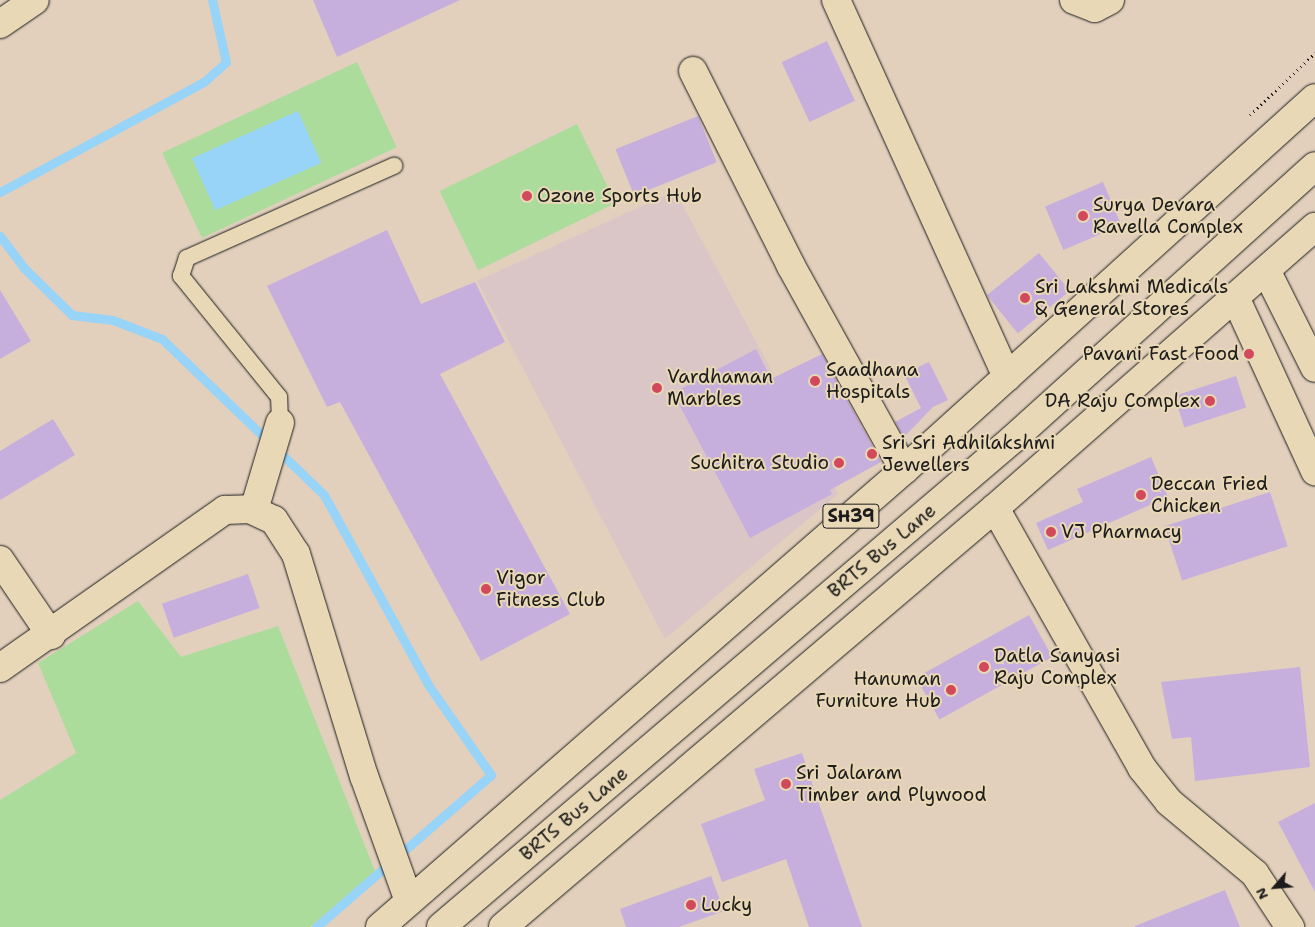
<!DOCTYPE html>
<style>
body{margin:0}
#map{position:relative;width:1315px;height:927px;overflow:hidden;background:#e2d0bd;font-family:"Shantell Sans",sans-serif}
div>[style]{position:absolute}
.built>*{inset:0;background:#dac6c7}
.green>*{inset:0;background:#abdc9c;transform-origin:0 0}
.water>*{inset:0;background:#98d3f8;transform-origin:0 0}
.stream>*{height:9px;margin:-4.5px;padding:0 4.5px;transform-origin:4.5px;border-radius:4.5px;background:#98d3f8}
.building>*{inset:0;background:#c6aedd;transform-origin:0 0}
.path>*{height:3px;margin-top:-1.5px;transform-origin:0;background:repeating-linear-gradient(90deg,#1c1c1c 0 1px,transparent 0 5px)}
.roads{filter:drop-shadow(0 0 1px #1c1c1c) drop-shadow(0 0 1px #1c1c1c)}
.service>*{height:16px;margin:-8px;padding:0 8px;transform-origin:8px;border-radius:8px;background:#e9d8b5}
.minor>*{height:28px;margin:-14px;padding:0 14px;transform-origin:14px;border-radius:14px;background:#e9d8b5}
.tertiary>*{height:28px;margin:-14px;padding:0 14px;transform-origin:14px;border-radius:14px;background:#e9d8b5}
.primary>*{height:28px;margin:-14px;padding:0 14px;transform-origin:14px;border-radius:14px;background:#e9d8b5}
.dots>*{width:14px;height:14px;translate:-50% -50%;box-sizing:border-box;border:2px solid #e9d8b5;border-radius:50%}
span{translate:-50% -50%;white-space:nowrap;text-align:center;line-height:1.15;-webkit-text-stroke:4px #e9d8b5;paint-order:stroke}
.shield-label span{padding:1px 4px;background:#e9d8b5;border:1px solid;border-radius:4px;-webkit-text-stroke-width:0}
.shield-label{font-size:18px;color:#1c1c1c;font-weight:700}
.poi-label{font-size:19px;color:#1c1c1c}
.left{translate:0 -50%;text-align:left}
.right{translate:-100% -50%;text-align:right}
.street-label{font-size:19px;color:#1c1c1c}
.north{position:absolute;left:1250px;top:862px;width:50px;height:50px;-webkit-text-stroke:4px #e9d8b5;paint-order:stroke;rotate:243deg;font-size:14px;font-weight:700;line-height:20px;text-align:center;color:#1c1c1c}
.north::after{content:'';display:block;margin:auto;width:18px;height:22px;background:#1c1c1c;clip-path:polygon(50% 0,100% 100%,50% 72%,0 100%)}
</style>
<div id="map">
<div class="built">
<div style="clip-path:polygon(675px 191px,838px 494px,665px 639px,477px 281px)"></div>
</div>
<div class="green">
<div style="left:357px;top:62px;width:94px;height:215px;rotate:65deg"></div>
<div style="left:577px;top:124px;width:88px;height:153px;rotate:64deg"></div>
<div style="clip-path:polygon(138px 601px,181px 657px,278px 626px,375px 871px,310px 927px,0 927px,0 800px,76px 753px,38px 663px)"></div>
</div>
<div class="water">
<div style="left:298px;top:111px;width:57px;height:116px;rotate:66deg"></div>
</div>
<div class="stream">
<div style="left:0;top:192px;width:233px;rotate:-28.4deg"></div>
<div style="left:205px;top:81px;width:28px;rotate:-42deg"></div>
<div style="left:226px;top:62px;width:64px;rotate:-102.7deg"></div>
<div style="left:0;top:236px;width:39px;rotate:53deg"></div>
<div style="left:23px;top:267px;width:69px;rotate:44.4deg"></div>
<div style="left:72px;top:315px;width:41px;rotate:7deg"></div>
<div style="left:113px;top:320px;width:53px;rotate:21.2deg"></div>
<div style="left:162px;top:339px;width:225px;rotate:43.9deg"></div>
<div style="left:324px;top:495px;width:218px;rotate:61.2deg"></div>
<div style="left:429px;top:686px;width:108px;rotate:55.1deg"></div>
<div style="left:491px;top:775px;width:232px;rotate:139deg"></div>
</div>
<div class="building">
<div style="clip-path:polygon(313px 0,460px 0,337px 57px)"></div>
<div style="left:827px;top:41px;width:66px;height:50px;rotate:65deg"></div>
<div style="left:698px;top:116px;width:50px;height:89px;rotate:68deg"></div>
<div style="left:1103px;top:182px;width:47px;height:63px;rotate:67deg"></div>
<div style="clip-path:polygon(387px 230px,421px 304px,475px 282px,505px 342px,440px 374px,570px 614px,481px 661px,340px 402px,327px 407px,267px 286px)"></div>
<div style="left:1039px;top:253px;width:49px;height:67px;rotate:51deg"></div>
<div style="clip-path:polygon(0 290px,31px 341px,0 359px)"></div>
<div style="clip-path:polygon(756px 349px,771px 379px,822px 354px,881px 462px,830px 490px,832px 494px,750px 538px,673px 393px)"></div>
<div style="clip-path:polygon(929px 362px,948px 400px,933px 407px,904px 437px,895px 422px,921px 408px,904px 374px)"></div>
<div style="left:1236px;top:376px;width:33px;height:65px;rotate:72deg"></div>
<div style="clip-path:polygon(53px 419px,75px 455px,0 500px,0 451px)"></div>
<div style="clip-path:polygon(1151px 457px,1168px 497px,1048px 550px,1036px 523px,1083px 502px,1077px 489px)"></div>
<div style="left:1270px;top:492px;width:57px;height:111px;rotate:72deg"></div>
<div style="left:248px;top:574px;width:36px;height:91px;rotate:71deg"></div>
<div style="left:1029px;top:615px;width:48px;height:129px;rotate:61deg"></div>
<div style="clip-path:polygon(1300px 667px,1310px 767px,1195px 781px,1191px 737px,1172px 739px,1161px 682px)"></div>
<div style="clip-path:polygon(802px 753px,818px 801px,862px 927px,809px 927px,786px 859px,722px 882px,701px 824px,765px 800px,754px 769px)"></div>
<div style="clip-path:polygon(1315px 803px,1315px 892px,1278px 822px)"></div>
<div style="clip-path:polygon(711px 876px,724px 911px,679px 927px,626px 927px,620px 909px)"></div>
<div style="clip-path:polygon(1225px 890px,1240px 927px,1135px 927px,1135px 926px)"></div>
</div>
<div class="path">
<div style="left:1250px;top:115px;width:90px;rotate:-43.6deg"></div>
</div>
<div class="roads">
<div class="service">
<div style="left:280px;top:423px;width:26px;rotate:-92deg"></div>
<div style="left:279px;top:397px;width:156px;rotate:-129deg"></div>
<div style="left:181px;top:276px;width:19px;rotate:-72deg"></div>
<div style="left:187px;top:258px;width:227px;rotate:-24deg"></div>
</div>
<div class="minor">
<div style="left:836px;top:0;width:414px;rotate:65.6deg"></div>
<div style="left:1074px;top:0;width:22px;rotate:21deg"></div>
<div style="left:1095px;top:8px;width:17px;rotate:-28deg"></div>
<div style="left:0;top:24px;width:42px;rotate:-34.4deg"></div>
<div style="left:693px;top:71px;width:218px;rotate:63.3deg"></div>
<div style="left:791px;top:266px;width:233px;rotate:61deg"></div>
<div style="left:995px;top:508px;width:299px;rotate:60.5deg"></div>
<div style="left:1142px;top:768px;width:43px;rotate:51.5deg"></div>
<div style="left:1169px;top:802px;width:112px;rotate:39.9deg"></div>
<div style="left:1255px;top:874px;width:64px;rotate:56.6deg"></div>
<div style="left:254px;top:510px;width:91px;rotate:-73.4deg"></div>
<div style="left:0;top:560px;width:91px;rotate:55.8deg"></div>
<div style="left:0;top:668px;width:275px;rotate:-35.1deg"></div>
<div style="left:225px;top:510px;width:25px;rotate:-2deg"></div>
<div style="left:250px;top:509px;width:26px;rotate:25deg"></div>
<div style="left:274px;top:520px;width:40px;rotate:57.1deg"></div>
<div style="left:296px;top:554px;width:232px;rotate:73deg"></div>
<div style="left:364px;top:776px;width:133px;rotate:70.2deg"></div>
</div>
<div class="tertiary">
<div style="left:1267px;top:272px;width:107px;rotate:63.4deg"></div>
<div style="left:1235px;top:297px;width:192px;rotate:65.3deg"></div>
</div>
<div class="primary">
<div style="left:380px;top:927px;width:695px;rotate:-41.09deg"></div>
<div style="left:904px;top:470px;width:554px;rotate:-42.15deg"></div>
<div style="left:441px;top:927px;width:752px;rotate:-40.47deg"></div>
<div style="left:1013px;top:439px;width:407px;rotate:-42.1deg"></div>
<div style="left:503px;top:927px;width:646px;rotate:-40.42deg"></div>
<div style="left:995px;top:508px;width:426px;rotate:-41.3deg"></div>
</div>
</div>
<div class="dots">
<div style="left:527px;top:196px;background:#d1495b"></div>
<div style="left:1083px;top:216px;background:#d1495b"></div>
<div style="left:1025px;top:298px;background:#d1495b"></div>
<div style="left:1249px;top:354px;background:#d1495b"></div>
<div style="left:815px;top:381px;background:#d1495b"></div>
<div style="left:657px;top:388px;background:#d1495b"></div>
<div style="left:1210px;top:401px;background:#d1495b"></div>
<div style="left:872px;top:454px;background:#d1495b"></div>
<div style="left:839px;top:463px;background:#d1495b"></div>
<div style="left:1141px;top:495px;background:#d1495b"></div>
<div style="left:1051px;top:532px;background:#d1495b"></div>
<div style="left:486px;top:589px;background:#d1495b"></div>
<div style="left:984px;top:667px;background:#d1495b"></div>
<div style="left:951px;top:690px;background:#d1495b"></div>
<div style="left:786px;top:784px;background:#d1495b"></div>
<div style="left:691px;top:905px;background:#d1495b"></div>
</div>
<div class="shield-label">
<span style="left:851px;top:516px">SH39</span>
</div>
<div class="poi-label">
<span class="left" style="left:537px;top:196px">Ozone Sports Hub</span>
<span class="left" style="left:1093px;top:216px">Surya Devara<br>Ravella Complex</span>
<span class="left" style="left:1035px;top:298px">Sri Lakshmi Medicals<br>&amp; General Stores</span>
<span class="right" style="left:1239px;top:354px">Pavani Fast Food</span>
<span class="left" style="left:826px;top:381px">Saadhana<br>Hospitals</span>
<span class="left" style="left:667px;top:388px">Vardhaman<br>Marbles</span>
<span class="right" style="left:1200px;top:401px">DA Raju Complex</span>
<span class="left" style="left:882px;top:454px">Sri Sri Adhilakshmi<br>Jewellers</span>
<span class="right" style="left:829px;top:463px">Suchitra Studio</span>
<span class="left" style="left:1151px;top:495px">Deccan Fried<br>Chicken</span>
<span class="left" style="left:1061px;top:532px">VJ Pharmacy</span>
<span class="left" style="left:496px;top:589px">Vigor<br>Fitness Club</span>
<span class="left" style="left:994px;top:667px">Datla Sanyasi<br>Raju Complex</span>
<span class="right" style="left:941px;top:690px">Hanuman<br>Furniture Hub</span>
<span class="left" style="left:796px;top:784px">Sri Jalaram<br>Timber and Plywood</span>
<span class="left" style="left:701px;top:905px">Lucky</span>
</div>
<div class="street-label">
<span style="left:882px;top:551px;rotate:-40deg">BRTS Bus Lane</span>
<span style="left:574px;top:814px;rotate:-40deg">BRTS Bus Lane</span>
</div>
<div class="north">N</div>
</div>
